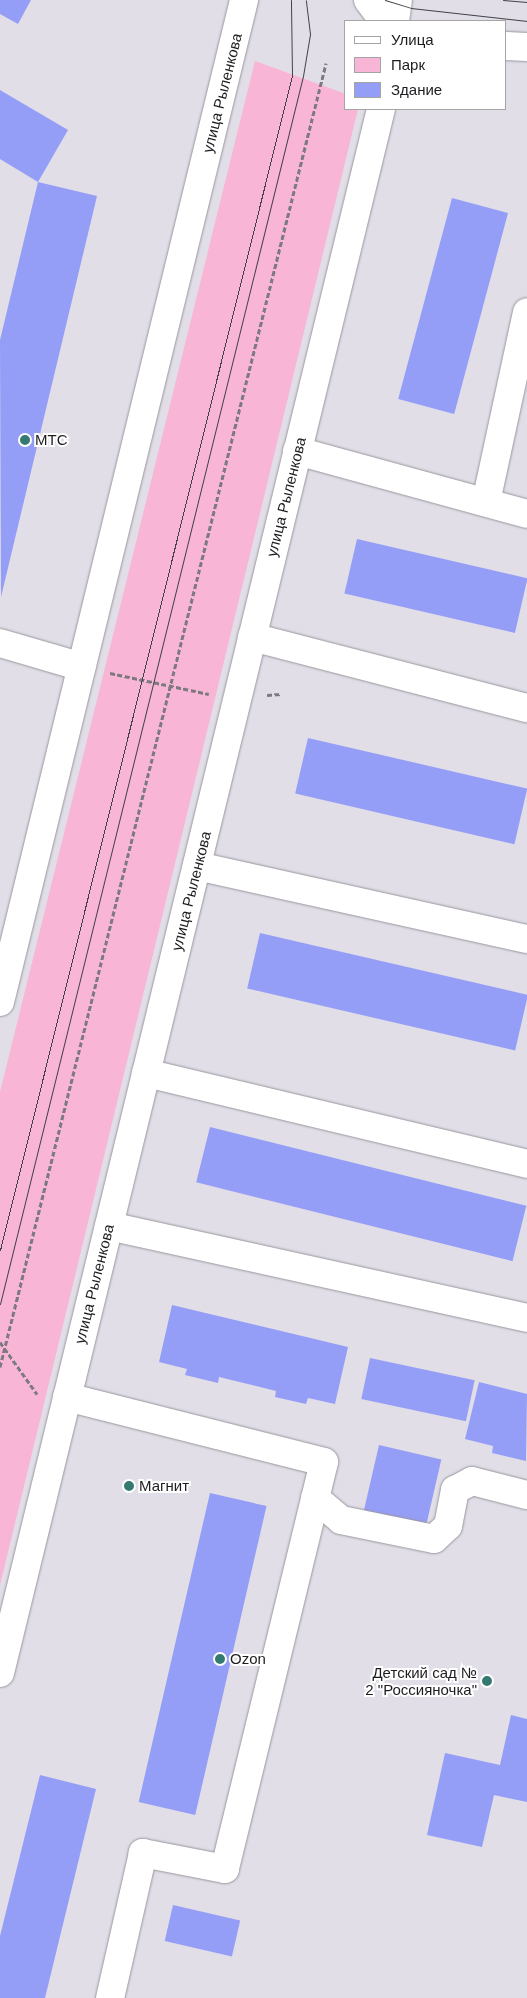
<!DOCTYPE html>
<meta charset="utf-8">
<style>
body{margin:0}
#map{position:relative;width:527px;height:1998px;overflow:hidden;background:#e1dee7;font-family:Helvetica,sans-serif}
div>[style]{position:absolute}
.green>*{inset:0;background:#f8b5d5}
.building>*{inset:0;background:#959ef7;transform-origin:0 0}
.path>*{height:3px;margin-top:-1.5px;transform-origin:0;background:repeating-linear-gradient(90deg,#7c7a80 0 5px,transparent 0 7.5px)}
.roads{filter:drop-shadow(0 0 1px #99969e) drop-shadow(0 0 1px #99969e)}
.minor>*{height:28px;margin:-14px;padding:0 14px;transform-origin:14px;border-radius:14px;background:#fff}
.major>*{height:28px;margin:-14px;padding:0 14px;transform-origin:14px;border-radius:14px;background:#fff}
.tram>*{height:1px;margin:-0.5px;padding:0 0.5px;transform-origin:0.5px;border-radius:0.5px;background:#434246}
.dots>*{width:14px;height:14px;translate:-50% -50%;box-sizing:border-box;border:2px solid #fff;border-radius:50%}
span{translate:-50% -50%;white-space:nowrap;text-align:center;line-height:1.15;-webkit-text-stroke:4px #fff;paint-order:stroke}
.street-label{font-size:15px;color:#1d1c1f}
.poi-label{font-size:15px;color:#1d1c1f}
.left{translate:0 -50%;text-align:left}
.right{translate:-100% -50%;text-align:right}
.legend{position:absolute;left:344px;top:20px;width:162px;height:90px;box-sizing:border-box;background:#fff;border:1px solid #a5a4a5;margin:0;padding:6px 9px;list-style:none;font-size:15px;color:#1d1c1f}
.legend li{display:flex;align-items:center;gap:10px;height:25px}
.legend b{width:25px;border:1px solid #a5a4a5}
</style>
<div id="map">
<div class="green">
<div style="clip-path:polygon(255px 61px,346px 94px,346px 109px,358px 109px,0 1585px,0 1092px)"></div>
</div>
<div class="building">
<div style="clip-path:polygon(0 0,31px 0,18px 24px,0 14px)"></div>
<div style="clip-path:polygon(0 90px,68px 130px,38px 182px,0 159px)"></div>
<div style="clip-path:polygon(38px 182px,97px 196px,1px 597px,0 340px)"></div>
<div style="left:452px;top:198px;width:58px;height:208px;rotate:15deg"></div>
<div style="left:357px;top:539px;width:175px;height:56px;rotate:13deg"></div>
<div style="left:308px;top:738px;width:225px;height:57px;rotate:13deg"></div>
<div style="left:260px;top:933px;width:275px;height:57px;rotate:13deg"></div>
<div style="left:210px;top:1127px;width:326px;height:57px;rotate:14deg"></div>
<div style="clip-path:polygon(172px 1305px,348px 1347px,335px 1404px,308px 1398px,306px 1404px,275px 1397px,276px 1391px,219px 1377px,218px 1383px,185px 1375px,187px 1369px,159px 1362px)"></div>
<div style="left:370px;top:1358px;width:107px;height:42px;rotate:12deg"></div>
<div style="clip-path:polygon(479px 1382px,527px 1394px,526px 1461px,492px 1453px,493px 1446px,465px 1439px)"></div>
<div style="left:379px;top:1445px;width:64px;height:69px;rotate:13deg"></div>
<div style="left:210px;top:1493px;width:58px;height:317px;rotate:13deg"></div>
<div style="clip-path:polygon(511px 1715px,527px 1719px,527px 1802px,494px 1795px,482px 1847px,427px 1835px,445px 1753px,500px 1765px)"></div>
<div style="clip-path:polygon(40px 1775px,96px 1789px,45px 1998px,0 1998px,0 1936px)"></div>
<div style="left:173px;top:1905px;width:69px;height:37px;rotate:13deg"></div>
</div>
<div class="path">
<div style="left:110px;top:673px;width:101px;rotate:12deg"></div>
<div style="left:267px;top:695px;width:14px;rotate:-4deg"></div>
<div style="left:0;top:1342px;width:64px;rotate:54.6deg"></div>
<div style="left:0;top:1367px;width:1344px;rotate:-75.96deg"></div>
</div>
<div class="roads">
<div class="minor">
<div style="left:297px;top:451px;width:238px;rotate:15.3deg"></div>
<div style="left:486px;top:502px;width:194px;rotate:-77.8deg"></div>
<div style="left:252px;top:637px;width:284px;rotate:14.5deg"></div>
<div style="left:0;top:643px;width:85px;rotate:16.3deg"></div>
<div style="left:197px;top:866px;width:338px;rotate:12.5deg"></div>
<div style="left:146px;top:1073px;width:392px;rotate:13.4deg"></div>
<div style="left:109px;top:1226px;width:428px;rotate:12.4deg"></div>
<div style="left:67px;top:1397px;width:265px;rotate:14.2deg"></div>
<div style="left:324px;top:1462px;width:419px;rotate:103.7deg"></div>
<div style="left:225px;top:1869px;width:84px;rotate:-169deg"></div>
<div style="left:143px;top:1853px;width:149px;rotate:102.8deg"></div>
<div style="left:315px;top:1498px;width:34px;rotate:40deg"></div>
<div style="left:341px;top:1520px;width:95px;rotate:11.5deg"></div>
<div style="left:434px;top:1539px;width:19px;rotate:-43deg"></div>
<div style="left:448px;top:1526px;width:37px;rotate:-79deg"></div>
<div style="left:455px;top:1490px;width:19px;rotate:-28deg"></div>
<div style="left:472px;top:1481px;width:57px;rotate:14.3deg"></div>
</div>
<div class="major">
<div style="left:368px;top:0;width:26px;rotate:53deg"></div>
<div style="left:395px;top:21px;width:21px;rotate:-82deg"></div>
<div style="left:506px;top:46px;width:21px;rotate:3deg"></div>
<div style="left:0;top:1002px;width:1031px;rotate:-76.31deg"></div>
<div style="left:0;top:1673px;width:1610px;rotate:-76.31deg"></div>
</div>
</div>
<div class="tram">
<div style="left:385px;top:0;width:27px;rotate:17deg"></div>
<div style="left:411px;top:8px;width:117px;rotate:6.4deg"></div>
<div style="left:503px;top:0;width:24px;rotate:5deg"></div>
<div style="left:0;top:1250px;width:1211px;rotate:-76.04deg"></div>
<div style="left:292px;top:75px;width:75px;rotate:-90.8deg"></div>
<div style="left:0;top:1304px;width:1265px;rotate:-76.14deg"></div>
<div style="left:303px;top:76px;width:43px;rotate:-80.5deg"></div>
<div style="left:310px;top:34px;width:34px;rotate:-97deg"></div>
</div>
<div class="dots">
<div style="left:25px;top:440px;background:#347a71"></div>
<div style="left:129px;top:1486px;background:#347a71"></div>
<div style="left:220px;top:1659px;background:#347a71"></div>
<div style="left:487px;top:1681px;background:#347a71"></div>
</div>
<div class="street-label">
<span style="left:222px;top:93px;rotate:-76deg">улица Рыленкова</span>
<span style="left:286px;top:497px;rotate:-76deg">улица Рыленкова</span>
<span style="left:191px;top:891px;rotate:-76deg">улица Рыленкова</span>
<span style="left:94px;top:1284px;rotate:-76deg">улица Рыленкова</span>
</div>
<div class="poi-label">
<span class="left" style="left:35px;top:440px">МТС</span>
<span class="left" style="left:139px;top:1486px">Магнит</span>
<span class="left" style="left:230px;top:1659px">Ozon</span>
<span class="right" style="left:477px;top:1681px">Детский сад №<br>2 "Россияночка"</span>
</div>
<ul class="legend">
<li><b style="height:6px;background:#fff"></b>Улица</li>
<li><b style="height:14px;background:#f8b5d5"></b>Парк</li>
<li><b style="height:14px;background:#959ef7"></b>Здание</li>
</ul>
</div>
